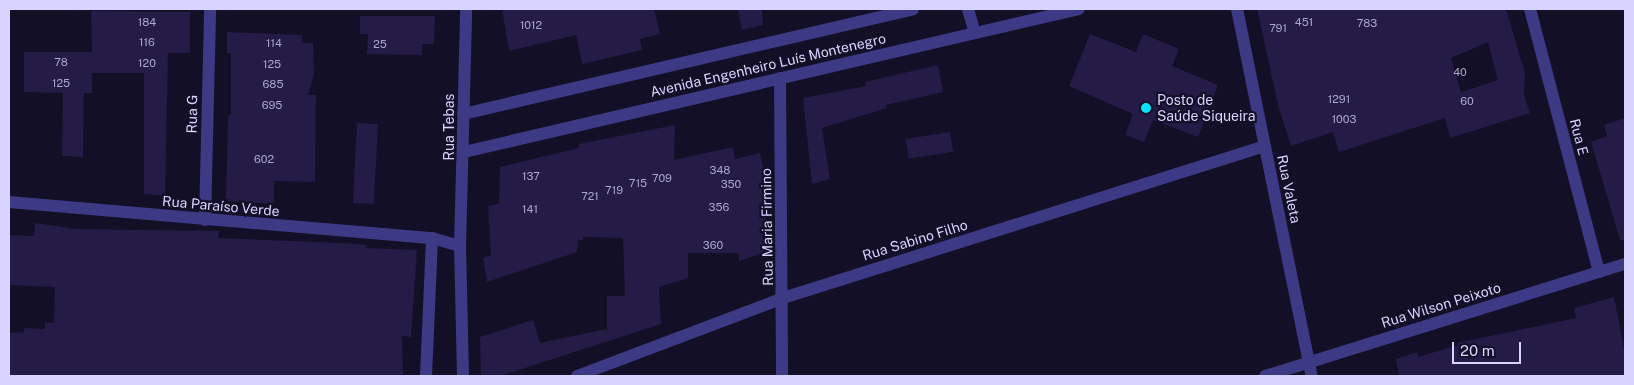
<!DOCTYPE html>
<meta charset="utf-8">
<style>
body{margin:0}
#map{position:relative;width:1634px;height:385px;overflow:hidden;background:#130f26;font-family:"Public Sans",sans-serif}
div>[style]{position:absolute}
.building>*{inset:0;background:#241b47;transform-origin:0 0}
.street>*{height:12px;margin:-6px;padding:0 6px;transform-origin:6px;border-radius:6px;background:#3d3a85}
.dots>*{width:14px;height:14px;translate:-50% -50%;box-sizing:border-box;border:2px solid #130f26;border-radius:50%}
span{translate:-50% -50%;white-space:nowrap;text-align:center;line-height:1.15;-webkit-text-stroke:4.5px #130f26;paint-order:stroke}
.number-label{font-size:11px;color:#aca6d1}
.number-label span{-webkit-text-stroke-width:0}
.street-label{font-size:14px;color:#d9d4ff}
.poi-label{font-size:14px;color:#d9d4ff}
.left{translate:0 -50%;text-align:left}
.frame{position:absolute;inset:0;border:10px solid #d9d4ff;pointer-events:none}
.scale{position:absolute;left:1452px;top:342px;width:69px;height:22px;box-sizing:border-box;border:2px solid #d9d4ff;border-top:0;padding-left:6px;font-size:15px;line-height:18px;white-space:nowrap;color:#d9d4ff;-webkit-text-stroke:4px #130f26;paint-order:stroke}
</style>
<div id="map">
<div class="building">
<div style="clip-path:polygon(502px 9px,654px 9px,660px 34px,640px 39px,642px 50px,582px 64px,576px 35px,509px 51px)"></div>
<div style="clip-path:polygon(738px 9px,762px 9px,763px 25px,742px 30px)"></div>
<div style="clip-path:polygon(evenodd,1257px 9px,1506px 9px,1525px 73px,1524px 95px,1530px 113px,1450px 138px,1445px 118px,1339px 152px,1333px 132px,1291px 146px,1279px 109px,1257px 9px,1488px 42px,1498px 80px,1461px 92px,1451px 58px,1488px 42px)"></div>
<div style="clip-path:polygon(91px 11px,190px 12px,190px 53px,168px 53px,165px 196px,144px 194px,144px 73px,92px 73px,92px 93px,84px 93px,83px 157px,62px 156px,63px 93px,24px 92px,24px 52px,92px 52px)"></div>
<div style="clip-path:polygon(360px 16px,435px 16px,434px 44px,422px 44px,422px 55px,367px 54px,368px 34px,360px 34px)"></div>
<div style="clip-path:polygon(227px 32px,302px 35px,302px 43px,313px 43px,314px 74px,308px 95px,316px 95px,315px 182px,274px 181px,274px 204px,226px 201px,228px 115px,231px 115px,231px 53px,227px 53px)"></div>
<div style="clip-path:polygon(1090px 34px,1136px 52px,1143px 34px,1179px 49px,1172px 66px,1218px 85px,1198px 137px,1153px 120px,1144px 142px,1125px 135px,1133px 114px,1069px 86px)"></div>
<div style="clip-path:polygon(938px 65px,943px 92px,886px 105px,887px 108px,822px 128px,830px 179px,812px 184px,803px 98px,866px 86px,865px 82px)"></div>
<div style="clip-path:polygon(1625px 118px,1625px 240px,1620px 240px,1591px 142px,1607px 136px,1604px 125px)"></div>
<div style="left:357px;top:123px;width:21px;height:80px;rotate:3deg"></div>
<div style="clip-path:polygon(675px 125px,674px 160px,733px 147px,735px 159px,760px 153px,763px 167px,769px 166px,763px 253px,739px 261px,739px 253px,688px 253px,688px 278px,659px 287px,661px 324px,500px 376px,481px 376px,480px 337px,533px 320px,540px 343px,606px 329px,607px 333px,607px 296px,625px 296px,623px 238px,583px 237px,583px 240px,578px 240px,577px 252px,487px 282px,483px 258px,491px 255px,488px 206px,499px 204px,500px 167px,579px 148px,579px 144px)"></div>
<div style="left:950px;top:132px;width:20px;height:45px;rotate:81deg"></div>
<div style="clip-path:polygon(35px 223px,77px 229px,219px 231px,218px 238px,341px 243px,366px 245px,366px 248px,417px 250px,411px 337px,402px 336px,403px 376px,9px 376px,9px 333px,24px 332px,24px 328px,45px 329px,45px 322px,54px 323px,55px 287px,9px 285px,9px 235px,34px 236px)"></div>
<div style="clip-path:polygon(1614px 297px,1625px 354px,1625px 376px,1399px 376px,1396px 359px,1417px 352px,1418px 357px,1458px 345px,1457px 343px,1576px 318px,1574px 308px)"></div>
</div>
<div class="street">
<div style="left:968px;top:9px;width:25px;rotate:74deg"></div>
<div style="left:1237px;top:9px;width:375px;rotate:78.5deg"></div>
<div style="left:1530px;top:9px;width:272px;rotate:75.3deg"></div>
<div style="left:780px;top:78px;width:298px;rotate:89.6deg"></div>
<div style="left:463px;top:114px;width:462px;rotate:-13.1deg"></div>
<div style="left:464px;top:152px;width:631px;rotate:-13.09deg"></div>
<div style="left:9px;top:202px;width:425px;rotate:4.9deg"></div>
<div style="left:432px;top:238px;width:29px;rotate:16deg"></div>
<div style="left:205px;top:220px;width:211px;rotate:-88.6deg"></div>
<div style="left:426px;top:376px;width:138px;rotate:-87.5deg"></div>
<div style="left:463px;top:376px;width:130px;rotate:-91.3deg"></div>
<div style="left:460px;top:246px;width:237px;rotate:-88.5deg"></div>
<div style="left:577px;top:376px;width:220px;rotate:-20.7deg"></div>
<div style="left:783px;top:298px;width:505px;rotate:-17.5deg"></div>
<div style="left:1265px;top:376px;width:377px;rotate:-17.3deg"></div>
</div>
<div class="dots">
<div style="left:1146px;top:108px;background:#00e5ff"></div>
</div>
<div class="number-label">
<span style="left:147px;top:22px">184</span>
<span style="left:1304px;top:22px">451</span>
<span style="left:1367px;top:23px">783</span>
<span style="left:531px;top:25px">1012</span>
<span style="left:1278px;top:28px">791</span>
<span style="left:147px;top:42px">116</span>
<span style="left:274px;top:43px">114</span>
<span style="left:380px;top:44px">25</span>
<span style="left:61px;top:62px">78</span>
<span style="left:147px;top:63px">120</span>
<span style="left:272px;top:64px">125</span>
<span style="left:1460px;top:72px">40</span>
<span style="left:61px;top:83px">125</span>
<span style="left:273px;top:84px">685</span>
<span style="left:1339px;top:99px">1291</span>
<span style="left:1467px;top:101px">60</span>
<span style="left:272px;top:105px">695</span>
<span style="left:1344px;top:119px">1003</span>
<span style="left:264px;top:159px">602</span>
<span style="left:720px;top:170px">348</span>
<span style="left:531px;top:176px">137</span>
<span style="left:662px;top:178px">709</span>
<span style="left:638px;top:183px">715</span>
<span style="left:731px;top:184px">350</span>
<span style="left:614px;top:190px">719</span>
<span style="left:590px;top:196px">721</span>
<span style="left:719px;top:207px">356</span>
<span style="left:530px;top:209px">141</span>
<span style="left:713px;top:245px">360</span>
</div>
<div class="street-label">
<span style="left:768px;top:65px;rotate:-13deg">Avenida Engenheiro Luís Montenegro</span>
<span style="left:192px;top:114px;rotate:-89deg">Rua G</span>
<span style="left:449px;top:127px;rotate:-90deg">Rua Tebas</span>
<span style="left:1579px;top:137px;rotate:75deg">Rua E</span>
<span style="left:1289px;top:189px;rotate:78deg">Rua Valeta</span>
<span style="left:221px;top:206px;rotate:5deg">Rua Paraíso Verde</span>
<span style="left:767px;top:227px;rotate:-91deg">Rua Maria Firmino</span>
<span style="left:915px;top:240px;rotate:-17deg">Rua Sabino Filho</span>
<span style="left:1441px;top:305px;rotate:-17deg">Rua Wilson Peixoto</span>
</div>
<div class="poi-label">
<span class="left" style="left:1157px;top:108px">Posto de<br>Saúde Siqueira</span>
</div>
<div class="frame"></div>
<div class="scale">20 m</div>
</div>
